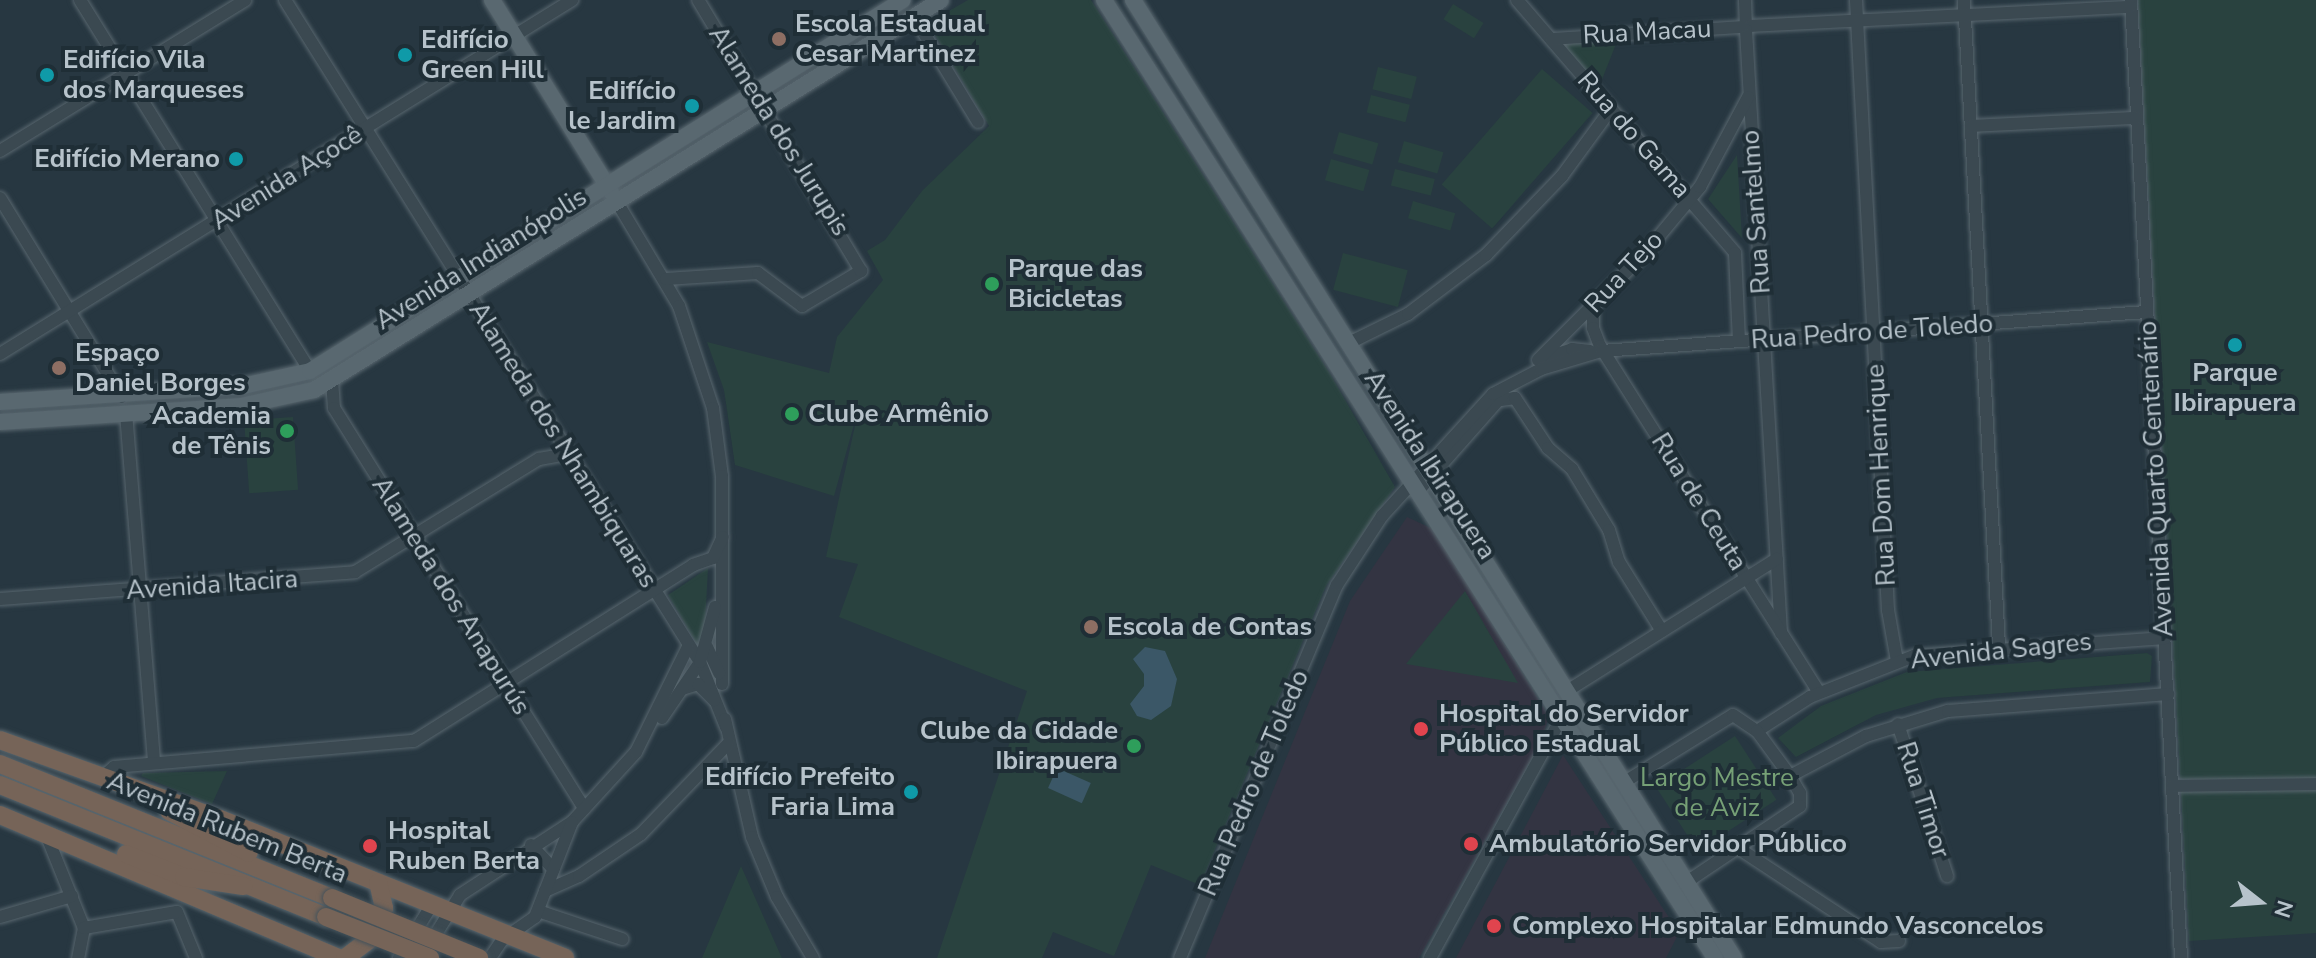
<!DOCTYPE html>
<meta charset="utf-8">
<style>
body{margin:0}
#map{position:relative;width:2316px;height:958px;overflow:hidden;background:#273741;font-family:"Nunito Sans",sans-serif}
div>[style]{position:absolute}
.medical>*{inset:0;background:#333442}
.green>*{inset:0;background:#29423f;transform-origin:0 0}
.water>*{inset:0;background:#3b5767;transform-origin:0 0}
.roads{filter:drop-shadow(0 0 2px #58666e) drop-shadow(0 0 2px #58666e)}
.minor>*{height:12px;margin:-6px;padding:0 6px;transform-origin:6px;border-radius:6px;background:#3b4951}
.major>*{height:16px;margin:-8px;padding:0 8px;transform-origin:8px;border-radius:8px;background:#596870}
.highway>*{height:18px;margin:-9px;padding:0 9px;transform-origin:9px;border-radius:9px;background:#766458}
.bridges{filter:drop-shadow(0 0 2px #45535b) drop-shadow(0 0 2px #45535b)}
.highway-bridge>*{height:18px;margin:-9px;padding:0 9px;transform-origin:9px;border-radius:9px;background:#766458}
.dots>*{width:22px;height:22px;translate:-50% -50%;box-sizing:border-box;border:4px solid #1f2e36;border-radius:50%}
span{translate:-50% -50%;white-space:nowrap;text-align:center;line-height:1.15;-webkit-text-stroke:8px #1f2e36;paint-order:stroke}
.poi-label{font-size:26px;color:#b7c3cb;font-weight:700}
.left{translate:0 -50%;text-align:left}
.right{translate:-100% -50%;text-align:right}
.street-label{font-size:26px;color:#b7c3cb}
.park-label{font-size:26px;color:#76a076}
.north{position:absolute;left:2220px;top:862px;width:80px;height:80px;-webkit-text-stroke:6px #1f2e36;paint-order:stroke;rotate:107deg;font-size:22px;font-weight:700;line-height:32px;text-align:center;color:#b7c3cb}
.north::after{content:'';display:block;margin:auto;width:28px;height:36px;background:#b7c3cb;clip-path:polygon(50% 0,100% 100%,50% 72%,0 100%)}
</style>
<div id="map">
<div class="medical">
<div style="clip-path:polygon(1407px 517px,1433px 529px,1549px 716px,1541px 742px,1419px 958px,1205px 958px,1350px 601px)"></div>
<div style="clip-path:polygon(1563px 755px,1679px 933px,1666px 958px,1456px 958px)"></div>
</div>
<div class="green">
<div style="clip-path:polygon(968px 0,1091px 0,1329px 372px,1395px 487px,1326px 586px,1200px 885px,1151px 865px,1114px 956px,1053px 932px,1042px 958px,937px 958px,1027px 691px,839px 617px,858px 564px,826px 557px,860px 403px,834px 496px,735px 465px,724px 390px,707px 342px,829px 373px,837px 337px,883px 280px,867px 251px,885px 240px,922px 191px,989px 126px,928px 23px)"></div>
<div style="clip-path:polygon(2138px 0,2316px 0,2316px 933px,2189px 941px)"></div>
<div style="left:1453px;top:4px;width:36px;height:18px;rotate:32deg"></div>
<div style="clip-path:polygon(1618px 39px,1599px 87px,1561px 43px)"></div>
<div style="left:1378px;top:67px;width:40px;height:23px;rotate:14deg"></div>
<div style="left:1542px;top:69px;width:67px;height:153px;rotate:41deg"></div>
<div style="left:1371px;top:95px;width:40px;height:18px;rotate:14deg"></div>
<div style="left:1339px;top:132px;width:41px;height:22px;rotate:16deg"></div>
<div style="left:1404px;top:141px;width:41px;height:22px;rotate:16deg"></div>
<div style="clip-path:polygon(1737px 155px,1742px 238px,1708px 199px)"></div>
<div style="left:1331px;top:159px;width:40px;height:22px;rotate:16deg"></div>
<div style="left:1395px;top:169px;width:41px;height:17px;rotate:14deg"></div>
<div style="left:1413px;top:201px;width:44px;height:18px;rotate:16deg"></div>
<div style="left:1343px;top:253px;width:67px;height:38px;rotate:15deg"></div>
<div style="left:293px;top:417px;width:73px;height:49px;rotate:86deg"></div>
<div style="clip-path:polygon(708px 568px,704px 643px,698px 646px,668px 595px)"></div>
<div style="clip-path:polygon(1465px 591px,1518px 683px,1406px 664px)"></div>
<div style="clip-path:polygon(2147px 653px,2152px 656px,2150px 682px,1937px 698px,1876px 715px,1796px 757px,1778px 738px,1821px 706px,1907px 672px)"></div>
<div style="left:1735px;top:736px;width:76px;height:94px;rotate:57deg"></div>
<div style="clip-path:polygon(227px 771px,212px 804px,141px 776px,143px 773px)"></div>
<div style="clip-path:polygon(741px 866px,781px 956px,782px 958px,702px 958px)"></div>
</div>
<div class="water">
<div style="clip-path:polygon(1145px 647px,1165px 651px,1177px 679px,1171px 706px,1151px 720px,1137px 716px,1130px 704px,1144px 686px,1144px 674px,1133px 659px)"></div>
<div style="left:1057px;top:768px;width:37px;height:22px;rotate:24deg"></div>
</div>
<div class="roads">
<div class="minor">
<div style="left:80px;top:0;width:437px;rotate:58.2deg"></div>
<div style="left:285px;top:0;width:781px;rotate:57.92deg"></div>
<div style="left:700px;top:662px;width:70px;rotate:68.2deg"></div>
<div style="left:1517px;top:0;width:334px;rotate:49.2deg"></div>
<div style="left:1745px;top:0;width:23px;rotate:88deg"></div>
<div style="left:1856px;top:0;width:611px;rotate:87deg"></div>
<div style="left:1888px;top:610px;width:52px;rotate:80deg"></div>
<div style="left:1964px;top:0;width:648px;rotate:86.9deg"></div>
<div style="left:2131px;top:0;width:959px;rotate:87.01deg"></div>
<div style="left:914px;top:17px;width:123px;rotate:58.6deg"></div>
<div style="left:1750px;top:26px;width:381px;rotate:-2.9deg"></div>
<div style="left:1746px;top:30px;width:604px;rotate:86.68deg"></div>
<div style="left:1551px;top:39px;width:191px;rotate:-3.6deg"></div>
<div style="left:1971px;top:126px;width:166px;rotate:-2.8deg"></div>
<div style="left:0;top:151px;width:288px;rotate:-31.6deg"></div>
<div style="left:0;top:198px;width:233px;rotate:58.5deg"></div>
<div style="left:617px;top:202px;width:121px;rotate:59.2deg"></div>
<div style="left:679px;top:306px;width:108px;rotate:71.6deg"></div>
<div style="left:713px;top:408px;width:69px;rotate:82.5deg"></div>
<div style="left:722px;top:476px;width:208px;rotate:90deg"></div>
<div style="left:1735px;top:253px;width:88px;rotate:87.4deg"></div>
<div style="left:666px;top:279px;width:92px;rotate:-3.7deg"></div>
<div style="left:758px;top:273px;width:55px;rotate:36.9deg"></div>
<div style="left:802px;top:306px;width:69px;rotate:-30.7deg"></div>
<div style="left:861px;top:271px;width:316px;rotate:-121deg"></div>
<div style="left:1593px;top:306px;width:22px;rotate:90deg"></div>
<div style="left:1593px;top:328px;width:19px;rotate:69deg"></div>
<div style="left:1600px;top:346px;width:409px;rotate:57.7deg"></div>
<div style="left:1349px;top:343px;width:66px;rotate:-26.2deg"></div>
<div style="left:1408px;top:314px;width:98px;rotate:-37.1deg"></div>
<div style="left:1486px;top:255px;width:110px;rotate:-46.1deg"></div>
<div style="left:1562px;top:176px;width:83px;rotate:-53.8deg"></div>
<div style="left:0;top:354px;width:673px;rotate:-31.75deg"></div>
<div style="left:1542px;top:359px;width:32px;rotate:-18deg"></div>
<div style="left:1572px;top:349px;width:18px;rotate:6deg"></div>
<div style="left:1538px;top:360px;width:151px;rotate:-45deg"></div>
<div style="left:1645px;top:253px;width:86px;rotate:-50.2deg"></div>
<div style="left:1700px;top:187px;width:102px;rotate:-61.9deg"></div>
<div style="left:332px;top:380px;width:28px;rotate:86deg"></div>
<div style="left:334px;top:408px;width:472px;rotate:58deg"></div>
<div style="left:1501px;top:400px;width:14px;rotate:-8deg"></div>
<div style="left:1515px;top:398px;width:60px;rotate:56.6deg"></div>
<div style="left:1548px;top:448px;width:32px;rotate:41deg"></div>
<div style="left:1572px;top:469px;width:71px;rotate:58.8deg"></div>
<div style="left:1609px;top:530px;width:34px;rotate:73deg"></div>
<div style="left:1619px;top:562px;width:81px;rotate:58.1deg"></div>
<div style="left:126px;top:413px;width:350px;rotate:85.4deg"></div>
<div style="left:1419px;top:490px;width:127px;rotate:-48.5deg"></div>
<div style="left:0;top:599px;width:356px;rotate:-4.3deg"></div>
<div style="left:355px;top:572px;width:216px;rotate:-31.6deg"></div>
<div style="left:539px;top:459px;width:27px;rotate:-10deg"></div>
<div style="left:707px;top:647px;width:29px;rotate:65deg"></div>
<div style="left:682px;top:689px;width:17px;rotate:-17deg"></div>
<div style="left:698px;top:684px;width:23px;rotate:45deg"></div>
<div style="left:1567px;top:691px;width:248px;rotate:-32.2deg"></div>
<div style="left:662px;top:718px;width:68px;rotate:-55.8deg"></div>
<div style="left:700px;top:662px;width:57px;rotate:-74.7deg"></div>
<div style="left:725px;top:719px;width:121px;rotate:77.1deg"></div>
<div style="left:752px;top:837px;width:65px;rotate:67.4deg"></div>
<div style="left:777px;top:897px;width:71px;rotate:59.5deg"></div>
<div style="left:1898px;top:724px;width:160px;rotate:72.1deg"></div>
<div style="left:1757px;top:731px;width:63px;rotate:-32.7deg"></div>
<div style="left:1810px;top:697px;width:112px;rotate:-21.5deg"></div>
<div style="left:1914px;top:656px;width:252px;rotate:-4.1deg"></div>
<div style="left:1790px;top:776px;width:86px;rotate:-27.8deg"></div>
<div style="left:1866px;top:736px;width:86px;rotate:-17deg"></div>
<div style="left:1948px;top:711px;width:221px;rotate:-4.4deg"></div>
<div style="left:103px;top:777px;width:15px;rotate:-42deg"></div>
<div style="left:114px;top:767px;width:301px;rotate:-5deg"></div>
<div style="left:414px;top:741px;width:330px;rotate:-32.2deg"></div>
<div style="left:693px;top:565px;width:21px;rotate:-19deg"></div>
<div style="left:713px;top:558px;width:23px;rotate:-65deg"></div>
<div style="left:1623px;top:783px;width:129px;rotate:-31.7deg"></div>
<div style="left:1733px;top:715px;width:29px;rotate:34deg"></div>
<div style="left:1757px;top:731px;width:56px;rotate:53.7deg"></div>
<div style="left:1790px;top:776px;width:20px;rotate:60deg"></div>
<div style="left:1800px;top:793px;width:13px;rotate:90deg"></div>
<div style="left:1800px;top:806px;width:136px;rotate:146.1deg"></div>
<div style="left:2172px;top:786px;width:144px;rotate:-0.8deg"></div>
<div style="left:46px;top:834px;width:101px;rotate:68deg"></div>
<div style="left:84px;top:928px;width:31px;rotate:101deg"></div>
<div style="left:531px;top:845px;width:33px;rotate:47deg"></div>
<div style="left:1738px;top:848px;width:171px;rotate:33.3deg"></div>
<div style="left:1881px;top:942px;width:18px;rotate:-3deg"></div>
<div style="left:545px;top:891px;width:37px;rotate:-24deg"></div>
<div style="left:579px;top:876px;width:75px;rotate:-34.1deg"></div>
<div style="left:641px;top:834px;width:125px;rotate:-46deg"></div>
<div style="left:538px;top:911px;width:89px;rotate:18.4deg"></div>
<div style="left:177px;top:912px;width:50px;rotate:67.6deg"></div>
<div style="left:0;top:917px;width:75px;rotate:-16.3deg"></div>
<div style="left:84px;top:928px;width:94px;rotate:-9.8deg"></div>
<div style="left:399px;top:958px;width:61px;rotate:-58.4deg"></div>
<div style="left:421px;top:958px;width:74px;rotate:-58.2deg"></div>
<div style="left:460px;top:895px;width:134px;rotate:-33.1deg"></div>
<div style="left:572px;top:822px;width:95px;rotate:-47.6deg"></div>
<div style="left:636px;top:752px;width:117px;rotate:-63.7deg"></div>
<div style="left:490px;top:958px;width:22px;rotate:-56deg"></div>
<div style="left:502px;top:940px;width:40px;rotate:-34.9deg"></div>
<div style="left:535px;top:917px;width:102px;rotate:-68.7deg"></div>
<div style="left:1180px;top:958px;width:405px;rotate:-67.2deg"></div>
<div style="left:1337px;top:585px;width:82px;rotate:-56.9deg"></div>
<div style="left:1382px;top:516px;width:165px;rotate:-47.7deg"></div>
<div style="left:1493px;top:394px;width:54px;rotate:-27.5deg"></div>
<div style="left:1541px;top:369px;width:63px;rotate:-16.7deg"></div>
<div style="left:1601px;top:351px;width:546px;rotate:-4.09deg"></div>
<div style="left:1430px;top:958px;width:275px;rotate:-61.3deg"></div>
</div>
<div class="major">
<div style="left:492px;top:0;width:226px;rotate:58.2deg"></div>
<div style="left:1104px;top:0;width:1136px;rotate:57.47deg"></div>
<div style="left:1133px;top:0;width:1131px;rotate:57.9deg"></div>
<div style="left:0;top:402px;width:244px;rotate:-3.8deg"></div>
<div style="left:243px;top:386px;width:69px;rotate:-12.6deg"></div>
<div style="left:310px;top:371px;width:699px;rotate:-32.03deg"></div>
<div style="left:0;top:422px;width:242px;rotate:-3.8deg"></div>
<div style="left:241px;top:406px;width:75px;rotate:-12.4deg"></div>
<div style="left:314px;top:390px;width:738px;rotate:-31.88deg"></div>
</div>
<div class="highway">
<div style="left:0;top:740px;width:234px;rotate:19.8deg"></div>
<div style="left:220px;top:819px;width:372px;rotate:21.9deg"></div>
<div style="left:0;top:764px;width:358px;rotate:22deg"></div>
<div style="left:0;top:785px;width:352px;rotate:22deg"></div>
<div style="left:169px;top:811px;width:90px;rotate:27.7deg"></div>
<div style="left:0;top:815px;width:367px;rotate:22.9deg"></div>
<div style="left:126px;top:854px;width:62px;rotate:21.6deg"></div>
<div style="left:184px;top:877px;width:60px;rotate:8.7deg"></div>
<div style="left:345px;top:958px;width:39px;rotate:-37deg"></div>
<div style="left:376px;top:935px;width:28px;rotate:-73deg"></div>
<div style="left:384px;top:908px;width:26px;rotate:-103deg"></div>
</div>
</div>
<div class="bridges">
<div class="highway-bridge">
<div style="left:332px;top:898px;width:159px;rotate:22.2deg"></div>
<div style="left:326px;top:917px;width:112px;rotate:21.5deg"></div>
</div>
</div>
<div class="dots">
<div style="left:779px;top:39px;background:#8d6e63"></div>
<div style="left:405px;top:55px;background:#0f9aa8"></div>
<div style="left:47px;top:75px;background:#0f9aa8"></div>
<div style="left:692px;top:106px;background:#0f9aa8"></div>
<div style="left:236px;top:159px;background:#0f9aa8"></div>
<div style="left:992px;top:284px;background:#2e9e5b"></div>
<div style="left:2235px;top:345px;background:#0f9aa8"></div>
<div style="left:59px;top:368px;background:#8d6e63"></div>
<div style="left:792px;top:414px;background:#2e9e5b"></div>
<div style="left:287px;top:431px;background:#2e9e5b"></div>
<div style="left:1091px;top:627px;background:#8d6e63"></div>
<div style="left:1421px;top:729px;background:#e0444e"></div>
<div style="left:1134px;top:746px;background:#2e9e5b"></div>
<div style="left:911px;top:792px;background:#0f9aa8"></div>
<div style="left:1471px;top:844px;background:#e0444e"></div>
<div style="left:370px;top:846px;background:#e0444e"></div>
<div style="left:1494px;top:926px;background:#e0444e"></div>
</div>
<div class="poi-label">
<span class="left" style="left:795px;top:39px">Escola Estadual<br>Cesar Martinez</span>
<span class="left" style="left:421px;top:55px">Edifício<br>Green Hill</span>
<span class="left" style="left:63px;top:75px">Edifício Vila<br>dos Marqueses</span>
<span class="right" style="left:676px;top:106px">Edifício<br>le Jardim</span>
<span class="right" style="left:220px;top:159px">Edifício Merano</span>
<span class="left" style="left:1008px;top:284px">Parque das<br>Bicicletas</span>
<span class="left" style="left:75px;top:368px">Espaço<br>Daniel Borges</span>
<span style="left:2235px;top:388px">Parque<br>Ibirapuera</span>
<span class="left" style="left:808px;top:414px">Clube Armênio</span>
<span class="right" style="left:271px;top:431px">Academia<br>de Tênis</span>
<span class="left" style="left:1107px;top:627px">Escola de Contas</span>
<span class="left" style="left:1439px;top:729px">Hospital do Servidor<br>Público Estadual</span>
<span class="right" style="left:1118px;top:746px">Clube da Cidade<br>Ibirapuera</span>
<span class="right" style="left:895px;top:792px">Edifício Prefeito<br>Faria Lima</span>
<span class="left" style="left:388px;top:846px">Hospital<br>Ruben Berta</span>
<span class="left" style="left:1489px;top:844px">Ambulatório Servidor Público</span>
<span class="left" style="left:1512px;top:926px">Complexo Hospitalar Edmundo Vasconcelos</span>
</div>
<div class="street-label">
<span style="left:1647px;top:32px;rotate:-3deg">Rua Macau</span>
<span style="left:779px;top:131px;rotate:58deg">Alameda dos Jurupis</span>
<span style="left:1634px;top:135px;rotate:49deg">Rua do Gama</span>
<span style="left:287px;top:178px;rotate:-32deg">Avenida Açocê</span>
<span style="left:1756px;top:212px;rotate:-94deg">Rua Santelmo</span>
<span style="left:481px;top:259px;rotate:-32deg">Avenida Indianópolis</span>
<span style="left:1624px;top:272px;rotate:-47deg">Rua Tejo</span>
<span style="left:1872px;top:332px;rotate:-4deg">Rua Pedro de Toledo</span>
<span style="left:563px;top:445px;rotate:58deg">Alameda dos Nhambiquaras</span>
<span style="left:1430px;top:465px;rotate:57deg">Avenida Ibirapuera</span>
<span style="left:1881px;top:475px;rotate:-93deg">Rua Dom Henrique</span>
<span style="left:2156px;top:479px;rotate:-93deg">Avenida Quarto Centenário</span>
<span style="left:1699px;top:502px;rotate:58deg">Rua de Ceuta</span>
<span style="left:212px;top:585px;rotate:-4deg">Avenida Itacira</span>
<span style="left:451px;top:596px;rotate:58deg">Alameda dos Anapurús</span>
<span style="left:2001px;top:651px;rotate:-6deg">Avenida Sagres</span>
<span style="left:1254px;top:783px;rotate:-67deg">Rua Pedro de Toledo</span>
<span style="left:1923px;top:800px;rotate:72deg">Rua Timor</span>
<span style="left:227px;top:828px;rotate:22deg">Avenida Rubem Berta</span>
</div>
<div class="park-label">
<span style="left:1717px;top:793px">Largo Mestre<br>de Aviz</span>
</div>
<div class="north">N</div>
</div>
